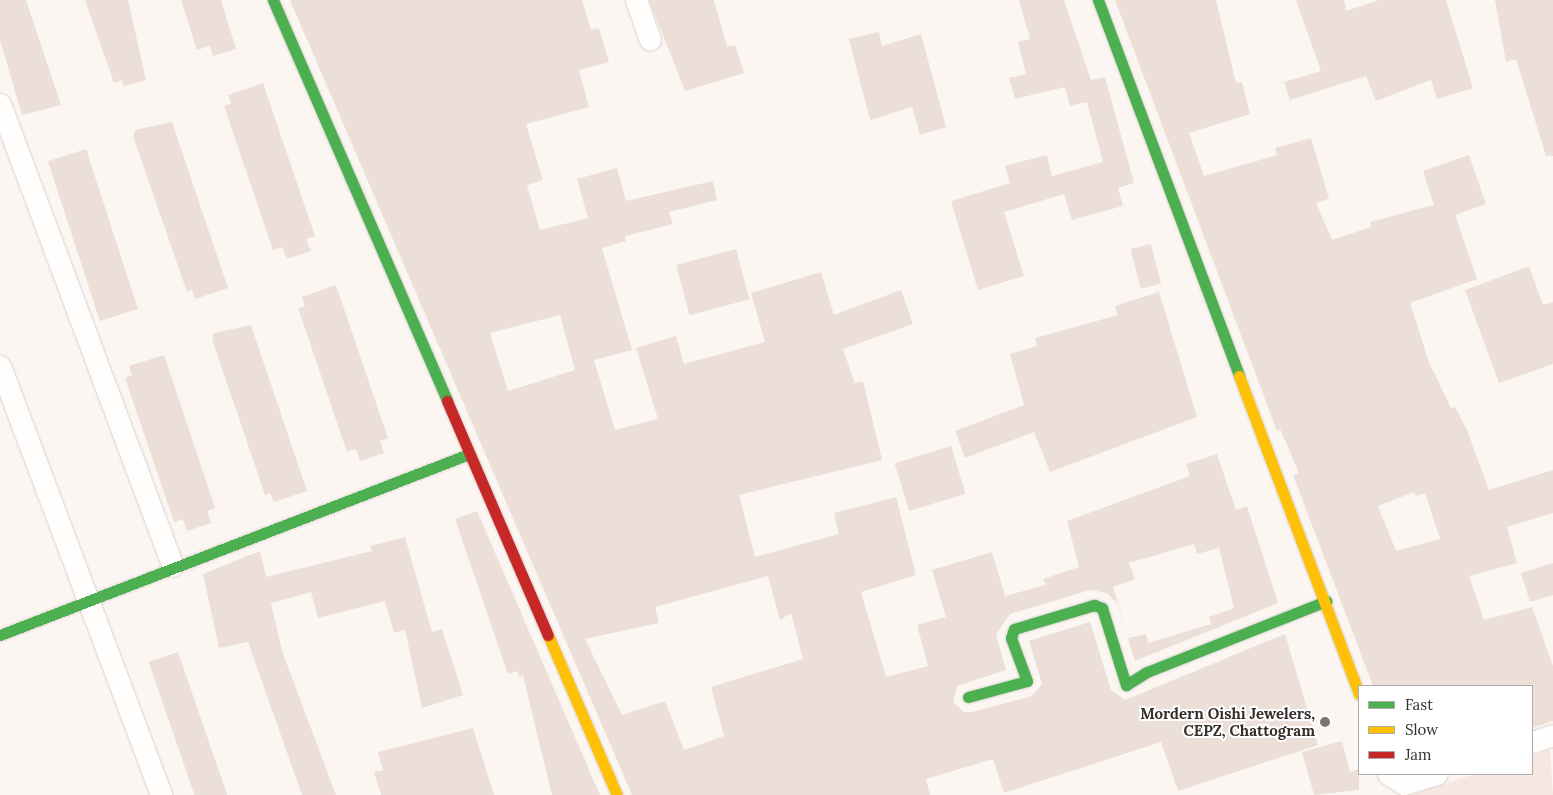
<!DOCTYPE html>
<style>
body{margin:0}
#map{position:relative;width:1553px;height:795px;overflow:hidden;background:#fcf6f2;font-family:Lora,serif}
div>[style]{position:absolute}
.built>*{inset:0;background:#f6e8e0}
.building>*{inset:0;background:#ebdfd7;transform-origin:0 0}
.roads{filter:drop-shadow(0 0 1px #d6d1cd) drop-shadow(0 0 1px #d6d1cd)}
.street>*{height:21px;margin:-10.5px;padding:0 10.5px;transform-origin:10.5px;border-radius:10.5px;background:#fffefd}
.fast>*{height:11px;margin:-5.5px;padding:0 5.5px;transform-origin:5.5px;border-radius:5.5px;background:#4caf50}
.slow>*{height:11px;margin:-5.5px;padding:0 5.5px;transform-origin:5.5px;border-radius:5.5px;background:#ffc107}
.jam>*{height:11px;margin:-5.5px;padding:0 5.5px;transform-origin:5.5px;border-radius:5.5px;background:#c62828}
.dots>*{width:14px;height:14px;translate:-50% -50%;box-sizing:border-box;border:2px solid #fff;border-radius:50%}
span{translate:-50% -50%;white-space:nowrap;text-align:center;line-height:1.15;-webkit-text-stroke:4px #fff;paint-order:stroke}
.poi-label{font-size:15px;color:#342e2a;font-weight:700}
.right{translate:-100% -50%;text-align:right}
.legend{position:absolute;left:1358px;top:685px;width:175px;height:90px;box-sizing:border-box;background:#fff;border:1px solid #aeabaa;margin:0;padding:6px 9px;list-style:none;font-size:15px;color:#342e2a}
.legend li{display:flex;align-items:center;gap:10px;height:25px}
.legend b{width:25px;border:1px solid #aeabaa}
</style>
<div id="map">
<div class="built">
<div style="clip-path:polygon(1550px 750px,1553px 795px,1410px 795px,1475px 774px,1532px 774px,1532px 756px)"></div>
</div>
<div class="building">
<div style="clip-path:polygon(0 0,26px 0,61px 105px,22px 115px,0 40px)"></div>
<div style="clip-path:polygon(85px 0,128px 0,146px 80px,124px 86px,122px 80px,114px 83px)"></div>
<div style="clip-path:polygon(181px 0,221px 0,236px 49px,213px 56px,210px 46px,197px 50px)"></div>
<div style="clip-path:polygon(evenodd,290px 0,582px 0,591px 30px,599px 28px,609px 62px,579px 70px,589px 107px,526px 124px,543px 180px,527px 185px,540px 230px,588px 218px,577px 179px,617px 168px,626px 201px,713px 181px,717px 200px,669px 212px,673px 224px,625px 236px,626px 241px,602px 248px,632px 350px,594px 360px,615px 430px,658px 419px,636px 348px,676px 336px,684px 364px,765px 342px,751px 293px,821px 272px,834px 315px,901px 290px,913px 324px,843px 349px,855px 383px,863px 381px,882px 460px,739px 495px,755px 557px,839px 534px,834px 513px,896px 497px,916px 575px,861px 592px,886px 677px,928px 666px,917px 625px,946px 617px,932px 570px,992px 552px,1005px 596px,1046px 585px,1043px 579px,1079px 567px,1067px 521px,1190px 476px,1186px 464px,1217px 454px,1236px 510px,1247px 506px,1278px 603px,1135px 661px,1117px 603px,1107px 593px,1090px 590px,1010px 614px,996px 634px,1006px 670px,957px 686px,953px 702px,964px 712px,972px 712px,1032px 696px,1042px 684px,1029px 641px,1090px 622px,1111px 690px,1125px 700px,1285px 634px,1318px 745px,1178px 791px,1161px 742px,1004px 793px,993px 759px,926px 779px,930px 795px,632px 795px,290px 0,560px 315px,575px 370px,508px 391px,490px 333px,560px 315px,290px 0,1194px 544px,1197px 554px,1219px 548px,1234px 608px,1209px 617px,1211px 624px,1148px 643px,1146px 634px,1128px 638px,1113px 587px,1135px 579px,1129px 563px,1194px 544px,290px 0,768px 576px,780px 620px,791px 613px,803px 659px,711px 687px,724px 736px,684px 750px,665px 701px,622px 715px,585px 639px,659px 623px,655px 607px,768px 576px)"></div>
<div style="clip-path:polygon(649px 0,714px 0,727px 47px,735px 45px,744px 73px,685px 91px)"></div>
<div style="clip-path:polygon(1019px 0,1064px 0,1091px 80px,1105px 77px,1134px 183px,1118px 188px,1123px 206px,1072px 220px,1064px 194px,1004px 212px,1024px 276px,978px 290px,951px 201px,1010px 183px,1005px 166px,1047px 155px,1052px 176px,1103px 162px,1087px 102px,1070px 106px,1065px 87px,1015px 99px,1009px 78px,1026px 74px,1018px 42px,1030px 39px)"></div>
<div style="clip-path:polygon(evenodd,1115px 0,1216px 0,1236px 83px,1242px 82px,1250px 114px,1189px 133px,1204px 176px,1277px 155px,1275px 148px,1311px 138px,1329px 199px,1316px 203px,1332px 240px,1371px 227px,1370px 222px,1434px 205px,1423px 171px,1469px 155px,1486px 204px,1455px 215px,1477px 279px,1410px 303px,1429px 362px,1451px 408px,1455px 407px,1467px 430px,1489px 490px,1553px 470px,1553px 513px,1507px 527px,1517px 563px,1469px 576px,1484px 620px,1532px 607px,1553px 666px,1553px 721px,1532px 728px,1532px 686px,1373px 686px,1293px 475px,1299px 473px,1280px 429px,1277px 431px,1115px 0,1414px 492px,1416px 496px,1425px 493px,1440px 539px,1396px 551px,1378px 506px,1414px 492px)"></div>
<div style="clip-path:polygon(1296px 0,1344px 0,1346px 11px,1379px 0,1446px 0,1473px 88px,1437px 99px,1431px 80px,1376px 101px,1366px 76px,1290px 100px,1284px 82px,1321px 71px)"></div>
<div style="clip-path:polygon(1495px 0,1553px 0,1553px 156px,1546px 156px,1516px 59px,1506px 62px)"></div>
<div style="clip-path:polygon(879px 32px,882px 46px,921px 34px,946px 127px,920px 135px,912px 107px,870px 120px,849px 39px)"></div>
<div style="clip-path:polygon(263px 83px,315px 236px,306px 239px,311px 251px,287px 259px,282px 247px,273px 250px,224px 106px,231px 103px,228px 95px)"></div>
<div style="clip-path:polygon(172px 122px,228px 288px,195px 299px,192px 290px,187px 292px,133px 136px,135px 130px)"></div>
<div style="left:86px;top:149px;width:168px;height:40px;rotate:72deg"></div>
<div style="left:1151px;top:244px;width:41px;height:21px;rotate:76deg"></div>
<div style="left:736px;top:249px;width:52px;height:62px;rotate:75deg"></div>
<div style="clip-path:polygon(1529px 266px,1543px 305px,1553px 302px,1553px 364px,1499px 383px,1465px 290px)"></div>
<div style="clip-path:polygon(336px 285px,388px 438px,380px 441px,384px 453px,360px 461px,356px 449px,347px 452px,298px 308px,305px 306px,302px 297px)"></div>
<div style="clip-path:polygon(1159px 292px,1197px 417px,1050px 472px,1034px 432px,965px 458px,955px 431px,1024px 405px,1010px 354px,1037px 346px,1035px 338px,1118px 315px,1115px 306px)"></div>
<div style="clip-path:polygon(251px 325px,307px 491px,274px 502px,270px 493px,265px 495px,212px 339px,214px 333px)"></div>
<div style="clip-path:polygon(164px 355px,215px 508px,207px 511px,211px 523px,187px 531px,183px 519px,174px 522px,125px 378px,132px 375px,129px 366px)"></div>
<div style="left:951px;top:446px;width:50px;height:59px;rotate:73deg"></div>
<div style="clip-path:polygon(477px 511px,600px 795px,552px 795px,523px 676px,519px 677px,517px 671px,508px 674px,455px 519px)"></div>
<div style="clip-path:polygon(405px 537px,432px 632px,442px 629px,463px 695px,422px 708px,405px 630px,394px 633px,385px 601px,318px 618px,311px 592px,271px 603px,282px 651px,336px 795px,302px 795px,248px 642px,219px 648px,203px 574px,260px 551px,266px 577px,372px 551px,370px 546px)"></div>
<div style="clip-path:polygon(1553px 563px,1553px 595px,1530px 602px,1521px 573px)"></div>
<div style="left:178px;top:652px;width:151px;height:31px;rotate:71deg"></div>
<div style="clip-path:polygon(473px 728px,494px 795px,381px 795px,374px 772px,383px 770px,378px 752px)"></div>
<div style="clip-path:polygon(1342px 741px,1350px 772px,1359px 769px,1359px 790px,1314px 795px,1302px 752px)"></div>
</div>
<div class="roads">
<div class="street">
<div style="left:636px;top:0;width:42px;rotate:70.7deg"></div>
<div style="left:0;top:104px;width:493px;rotate:69.5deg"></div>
<div style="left:0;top:366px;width:458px;rotate:69.4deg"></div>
<div style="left:1532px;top:742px;width:22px;rotate:-18deg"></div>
<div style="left:1388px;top:774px;width:19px;rotate:32deg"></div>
<div style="left:1404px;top:784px;width:34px;rotate:-17deg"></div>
</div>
<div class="fast">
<div style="left:273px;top:0;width:437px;rotate:66.5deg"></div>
<div style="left:1098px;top:0;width:402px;rotate:69.4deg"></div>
<div style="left:0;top:635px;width:503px;rotate:-21.1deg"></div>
<div style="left:968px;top:697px;width:61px;rotate:-15.2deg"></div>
<div style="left:1027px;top:681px;width:46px;rotate:-110.4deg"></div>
<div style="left:1011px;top:638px;width:9px;rotate:-72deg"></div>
<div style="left:1014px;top:629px;width:84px;rotate:-16.7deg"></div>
<div style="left:1094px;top:605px;width:9px;rotate:21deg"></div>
<div style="left:1102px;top:608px;width:81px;rotate:72.7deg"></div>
<div style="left:1126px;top:685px;width:25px;rotate:-32deg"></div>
<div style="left:1147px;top:672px;width:193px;rotate:-21.6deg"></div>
</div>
<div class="slow">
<div style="left:1239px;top:376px;width:340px;rotate:69.3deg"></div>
<div style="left:548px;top:635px;width:174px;rotate:66.7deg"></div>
</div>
<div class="jam">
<div style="left:447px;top:401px;width:255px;rotate:66.7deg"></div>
</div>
</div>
<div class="dots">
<div style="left:1325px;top:722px;background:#7a7470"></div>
</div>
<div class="poi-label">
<span class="right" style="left:1315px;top:722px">Mordern Oishi Jewelers,<br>CEPZ, Chattogram</span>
</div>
<ul class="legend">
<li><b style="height:6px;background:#4caf50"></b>Fast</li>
<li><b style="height:6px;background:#ffc107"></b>Slow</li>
<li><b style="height:6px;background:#c62828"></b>Jam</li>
</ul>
</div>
